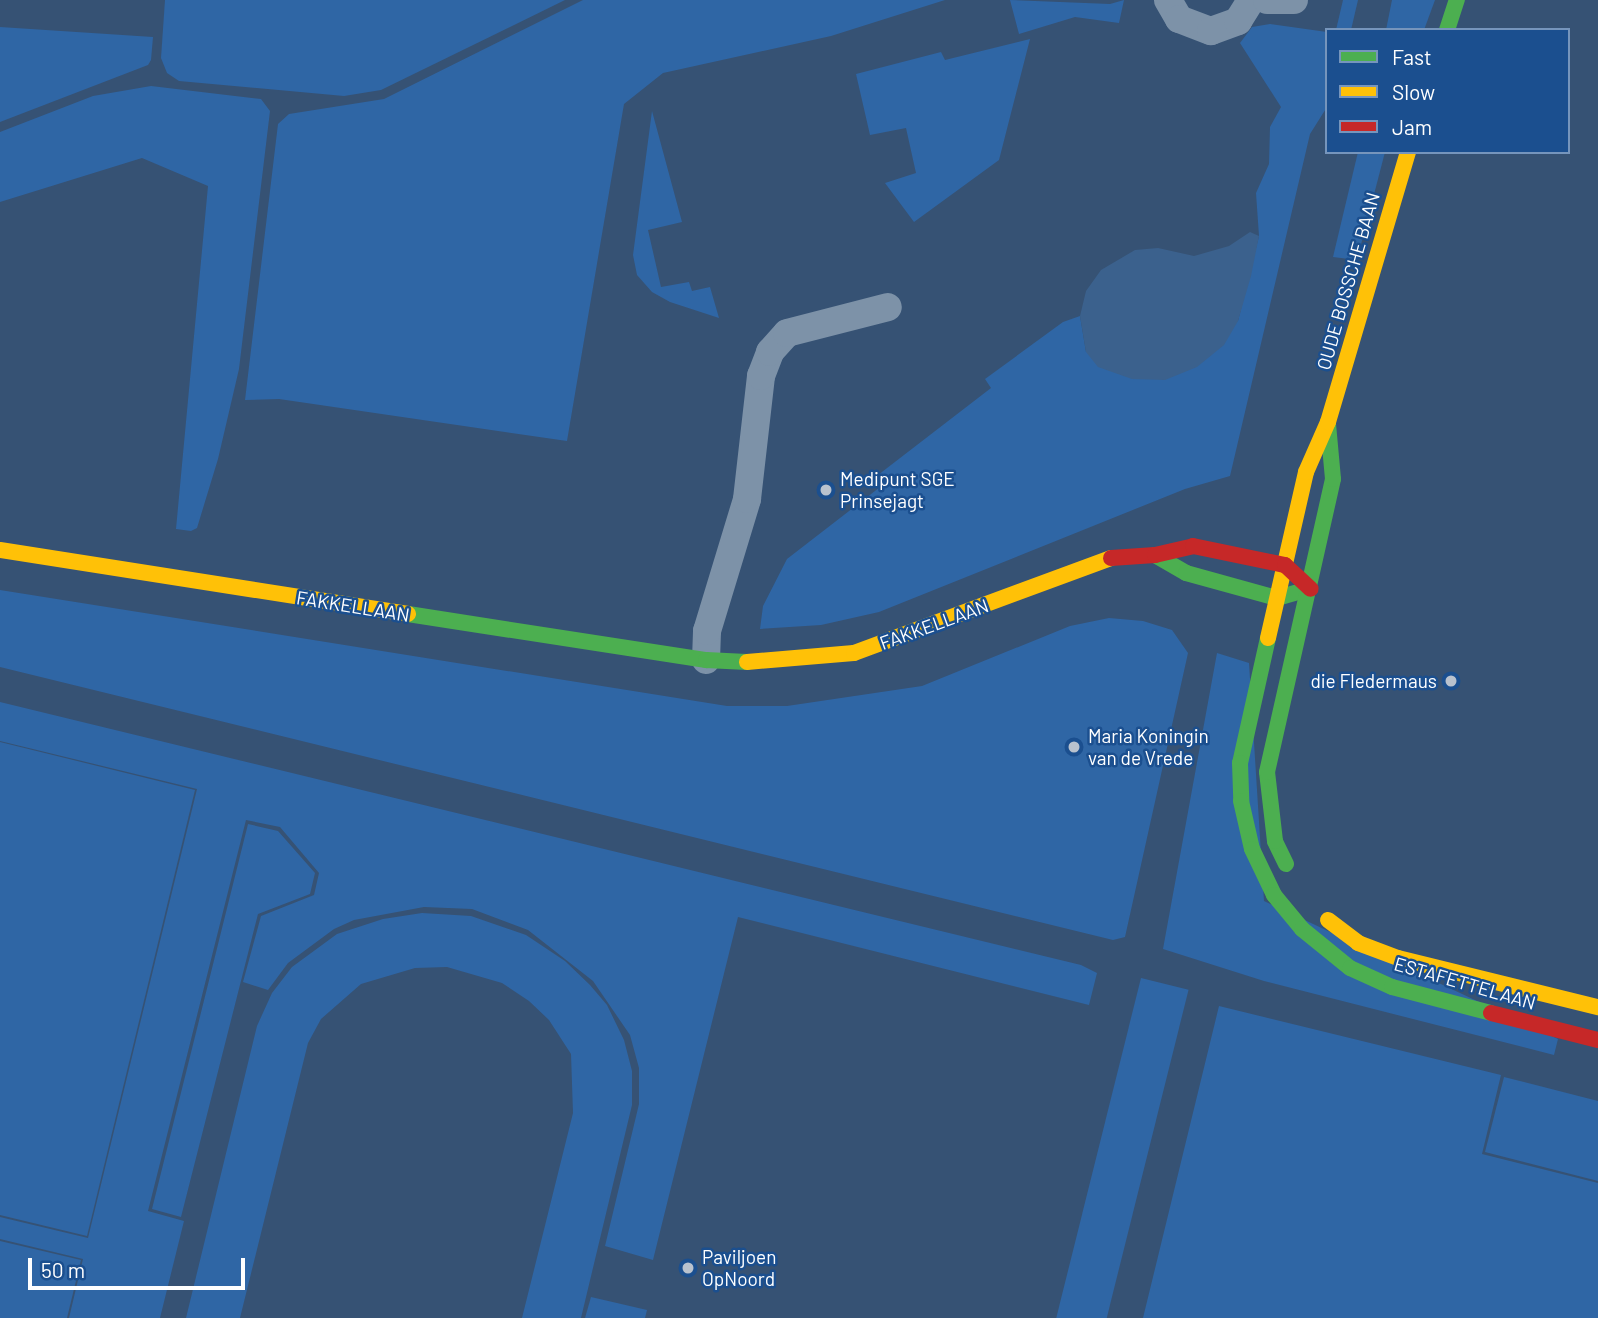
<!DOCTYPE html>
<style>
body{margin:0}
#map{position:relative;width:1598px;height:1318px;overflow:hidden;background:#365274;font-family:Barlow,sans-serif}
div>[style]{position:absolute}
.green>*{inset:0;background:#2f66a5;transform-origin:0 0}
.water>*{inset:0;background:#3b618d}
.street>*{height:28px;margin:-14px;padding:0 14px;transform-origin:14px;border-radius:14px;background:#7d92a8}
.fast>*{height:16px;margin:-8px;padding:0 8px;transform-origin:8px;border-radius:8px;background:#4caf50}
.slow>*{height:16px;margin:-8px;padding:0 8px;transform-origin:8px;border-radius:8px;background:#ffc107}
.jam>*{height:16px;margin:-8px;padding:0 8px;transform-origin:8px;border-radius:8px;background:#c62828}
.dots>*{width:19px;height:19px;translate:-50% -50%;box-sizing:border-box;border:4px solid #1b4f8f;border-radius:50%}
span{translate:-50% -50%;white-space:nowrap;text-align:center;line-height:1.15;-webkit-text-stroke:5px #1b4f8f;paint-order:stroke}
.street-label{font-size:19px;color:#fff}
.poi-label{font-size:19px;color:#fff}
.left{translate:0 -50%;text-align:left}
.right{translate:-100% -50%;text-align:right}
.legend{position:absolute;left:1325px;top:28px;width:245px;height:126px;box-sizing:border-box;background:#1b4f8f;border:2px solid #7695bc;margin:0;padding:9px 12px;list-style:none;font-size:21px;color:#fff}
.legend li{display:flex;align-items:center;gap:14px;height:35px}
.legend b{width:35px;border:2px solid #7695bc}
.scale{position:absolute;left:28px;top:1258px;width:217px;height:32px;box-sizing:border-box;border:4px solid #fff;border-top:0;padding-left:9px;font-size:21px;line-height:24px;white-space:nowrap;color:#fff;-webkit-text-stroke:5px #1b4f8f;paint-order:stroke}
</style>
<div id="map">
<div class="green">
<div style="clip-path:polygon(165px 0,565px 0,381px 90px,344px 96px,179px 81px,167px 73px,161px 58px)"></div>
<div style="clip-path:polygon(583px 0,945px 0,831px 36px,663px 73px,624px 104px,567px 441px,279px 399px,245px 400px,278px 124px,289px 114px,384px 99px)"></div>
<div style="clip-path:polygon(1010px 0,1110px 4px,1124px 0,1119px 23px,1075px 17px,1019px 34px)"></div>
<div style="clip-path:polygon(1343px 0,1358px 0,1351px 30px,1336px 30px)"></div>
<div style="clip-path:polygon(1392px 0,1435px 0,1424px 30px,1386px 30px)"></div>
<div style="clip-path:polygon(1270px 24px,1327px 32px,1327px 107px,1310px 134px,1230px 476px,1185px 489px,879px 612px,821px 625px,760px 629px,763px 606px,787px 559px,884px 484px,878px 475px,991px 388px,985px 379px,1063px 322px,1080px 316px,1086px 352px,1238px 321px,1259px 236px,1256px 193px,1269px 164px,1270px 127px,1281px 107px,1240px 43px,1252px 27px)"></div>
<div style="clip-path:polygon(0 27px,153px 37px,151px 60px,148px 65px,0 122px)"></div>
<div style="clip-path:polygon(1030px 39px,999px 160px,914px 222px,885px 183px,916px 173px,906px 128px,870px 135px,856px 74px,941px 52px,945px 60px)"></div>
<div style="clip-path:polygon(151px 86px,261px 99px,270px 111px,239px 369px,218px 459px,197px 528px,191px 531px,176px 529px,208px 186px,142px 158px,0 202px,0 132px,93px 96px)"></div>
<div style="clip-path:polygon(652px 111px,682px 222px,648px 230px,661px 287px,689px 282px,692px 291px,710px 287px,719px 318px,670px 302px,652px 292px,637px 275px,633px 255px)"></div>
<div style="clip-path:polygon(1358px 152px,1385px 152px,1357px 260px,1333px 257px)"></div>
<div style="clip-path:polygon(0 590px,727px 706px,787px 706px,922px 686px,1070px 626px,1109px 618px,1143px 621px,1172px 630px,1188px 653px,1125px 937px,1113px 940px,0 667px)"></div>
<div style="clip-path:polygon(1217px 653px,1249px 663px,1264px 901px,1558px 1039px,1554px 1055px,1264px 981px,1163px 949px)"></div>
<div style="clip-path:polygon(0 702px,1081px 965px,1097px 973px,1089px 1005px,738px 917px,653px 1260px,605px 1246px,639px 1104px,639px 1068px,630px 1035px,593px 981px,528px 930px,472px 909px,424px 907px,354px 920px,334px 929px,288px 963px,268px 990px,243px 982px,261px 916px,314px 895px,319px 873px,280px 827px,246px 820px,148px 1211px,184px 1221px,160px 1318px,69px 1318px,83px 1259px,0 1239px,0 1217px,88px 1238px,197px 789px,0 741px)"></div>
<div style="clip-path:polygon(0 742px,195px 790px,87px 1236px,0 1215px)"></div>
<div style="clip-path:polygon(248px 824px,278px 831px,315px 873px,310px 894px,258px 914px,181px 1217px,152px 1209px)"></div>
<div style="clip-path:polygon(422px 913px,471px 916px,526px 935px,565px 961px,590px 985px,607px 1005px,624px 1040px,632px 1071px,632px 1105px,581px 1318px,522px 1318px,573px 1113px,571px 1054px,549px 1020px,529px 1001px,502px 983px,447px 967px,415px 968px,361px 984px,321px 1019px,308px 1043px,240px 1318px,186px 1318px,257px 1026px,272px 993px,292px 967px,337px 934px,383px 919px)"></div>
<div style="left:1141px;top:978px;width:49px;height:351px;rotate:14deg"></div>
<div style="clip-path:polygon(1219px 1006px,1501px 1075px,1482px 1154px,1598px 1183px,1598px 1318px,1143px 1318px)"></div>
<div style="clip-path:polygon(1504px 1077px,1598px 1101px,1598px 1181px,1485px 1152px)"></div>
<div style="clip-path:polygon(0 1241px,81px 1260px,67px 1318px,0 1318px)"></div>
<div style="clip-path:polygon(591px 1297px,647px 1310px,645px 1318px,585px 1318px)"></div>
</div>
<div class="water">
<div style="clip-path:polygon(1250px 232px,1259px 236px,1251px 276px,1238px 321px,1224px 345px,1197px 367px,1165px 380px,1132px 379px,1098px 367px,1086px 352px,1080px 316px,1086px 291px,1101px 270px,1135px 250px,1158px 248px,1194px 256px,1229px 246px)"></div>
</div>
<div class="street">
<div style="left:1168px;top:0;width:22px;rotate:60deg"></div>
<div style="left:1179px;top:19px;width:34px;rotate:21deg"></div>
<div style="left:1211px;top:31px;width:29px;rotate:-20deg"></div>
<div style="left:1238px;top:21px;width:25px;rotate:-58deg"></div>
<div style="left:1267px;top:0;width:27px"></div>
<div style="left:706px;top:660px;width:29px;rotate:-88deg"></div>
<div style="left:707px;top:631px;width:138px;rotate:-73.1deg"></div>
<div style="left:747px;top:499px;width:124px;rotate:-83.5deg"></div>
<div style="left:761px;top:376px;width:26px;rotate:-69deg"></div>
<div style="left:770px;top:352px;width:25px;rotate:-48deg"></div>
<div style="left:787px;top:333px;width:104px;rotate:-14.4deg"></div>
</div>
<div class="fast">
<div style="left:1447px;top:30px;width:32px;rotate:-72deg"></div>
<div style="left:1155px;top:555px;width:36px;rotate:30deg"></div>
<div style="left:1186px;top:573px;width:94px;rotate:15.4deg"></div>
<div style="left:1277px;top:598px;width:26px;rotate:-16deg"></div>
<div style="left:408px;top:614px;width:302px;rotate:8.8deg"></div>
<div style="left:706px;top:660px;width:41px;rotate:2.8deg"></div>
<div style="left:1268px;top:638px;width:128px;rotate:102.6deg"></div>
<div style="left:1240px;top:763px;width:38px;rotate:88deg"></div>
<div style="left:1241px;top:801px;width:49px;rotate:77.1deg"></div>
<div style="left:1252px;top:849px;width:51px;rotate:64.4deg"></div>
<div style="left:1274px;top:895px;width:44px;rotate:50.5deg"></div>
<div style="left:1302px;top:929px;width:62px;rotate:39.1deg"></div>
<div style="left:1350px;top:968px;width:46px;rotate:24.3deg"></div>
<div style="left:1392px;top:987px;width:102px;rotate:14.7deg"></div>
<div style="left:1286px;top:864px;width:25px;rotate:-116deg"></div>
<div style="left:1275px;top:841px;width:69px;rotate:-96.6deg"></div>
<div style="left:1267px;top:772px;width:300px;rotate:-77.3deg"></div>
<div style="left:1333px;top:479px;width:55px;rotate:-95.2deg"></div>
</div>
<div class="slow">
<div style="left:0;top:550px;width:413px;rotate:8.9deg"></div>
<div style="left:1268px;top:638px;width:170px;rotate:-77.1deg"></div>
<div style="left:1306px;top:472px;width:55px;rotate:-66.3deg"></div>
<div style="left:1328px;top:422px;width:282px;rotate:-73.5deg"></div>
<div style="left:747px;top:662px;width:107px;rotate:-4.8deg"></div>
<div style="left:854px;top:653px;width:274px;rotate:-20.3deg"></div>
<div style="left:1328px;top:920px;width:38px;rotate:37deg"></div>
<div style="left:1358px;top:943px;width:43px;rotate:20.6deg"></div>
<div style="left:1398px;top:958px;width:206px;rotate:13.8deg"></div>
</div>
<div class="jam">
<div style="left:1111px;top:558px;width:44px;rotate:-3.9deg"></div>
<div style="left:1155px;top:555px;width:39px;rotate:-13deg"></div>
<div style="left:1193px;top:546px;width:94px;rotate:11.7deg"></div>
<div style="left:1285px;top:565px;width:35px;rotate:43deg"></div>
<div style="left:1491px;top:1013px;width:110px;rotate:14.2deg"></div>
</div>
<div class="dots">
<div style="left:826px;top:490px;background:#b9c2ce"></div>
<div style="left:1451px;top:681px;background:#b9c2ce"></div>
<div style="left:1074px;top:747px;background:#b9c2ce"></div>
<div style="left:688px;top:1268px;background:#b9c2ce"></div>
</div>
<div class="street-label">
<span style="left:1348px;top:281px;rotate:-74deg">OUDE BOSSCHE BAAN</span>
<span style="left:353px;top:606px;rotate:9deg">FAKKELLAAN</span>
<span style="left:934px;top:624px;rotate:-20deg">FAKKELLAAN</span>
<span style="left:1465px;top:983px;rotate:16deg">ESTAFETTELAAN</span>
</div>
<div class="poi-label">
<span class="left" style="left:840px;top:490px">Medipunt SGE<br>Prinsejagt</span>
<span class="right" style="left:1437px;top:681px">die Fledermaus</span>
<span class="left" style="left:1088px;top:747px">Maria Koningin<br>van de Vrede</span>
<span class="left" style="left:702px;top:1268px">Paviljoen<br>OpNoord</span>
</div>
<ul class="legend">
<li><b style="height:9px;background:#4caf50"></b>Fast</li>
<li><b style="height:9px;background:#ffc107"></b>Slow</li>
<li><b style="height:9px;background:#c62828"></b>Jam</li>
</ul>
<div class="scale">50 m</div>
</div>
